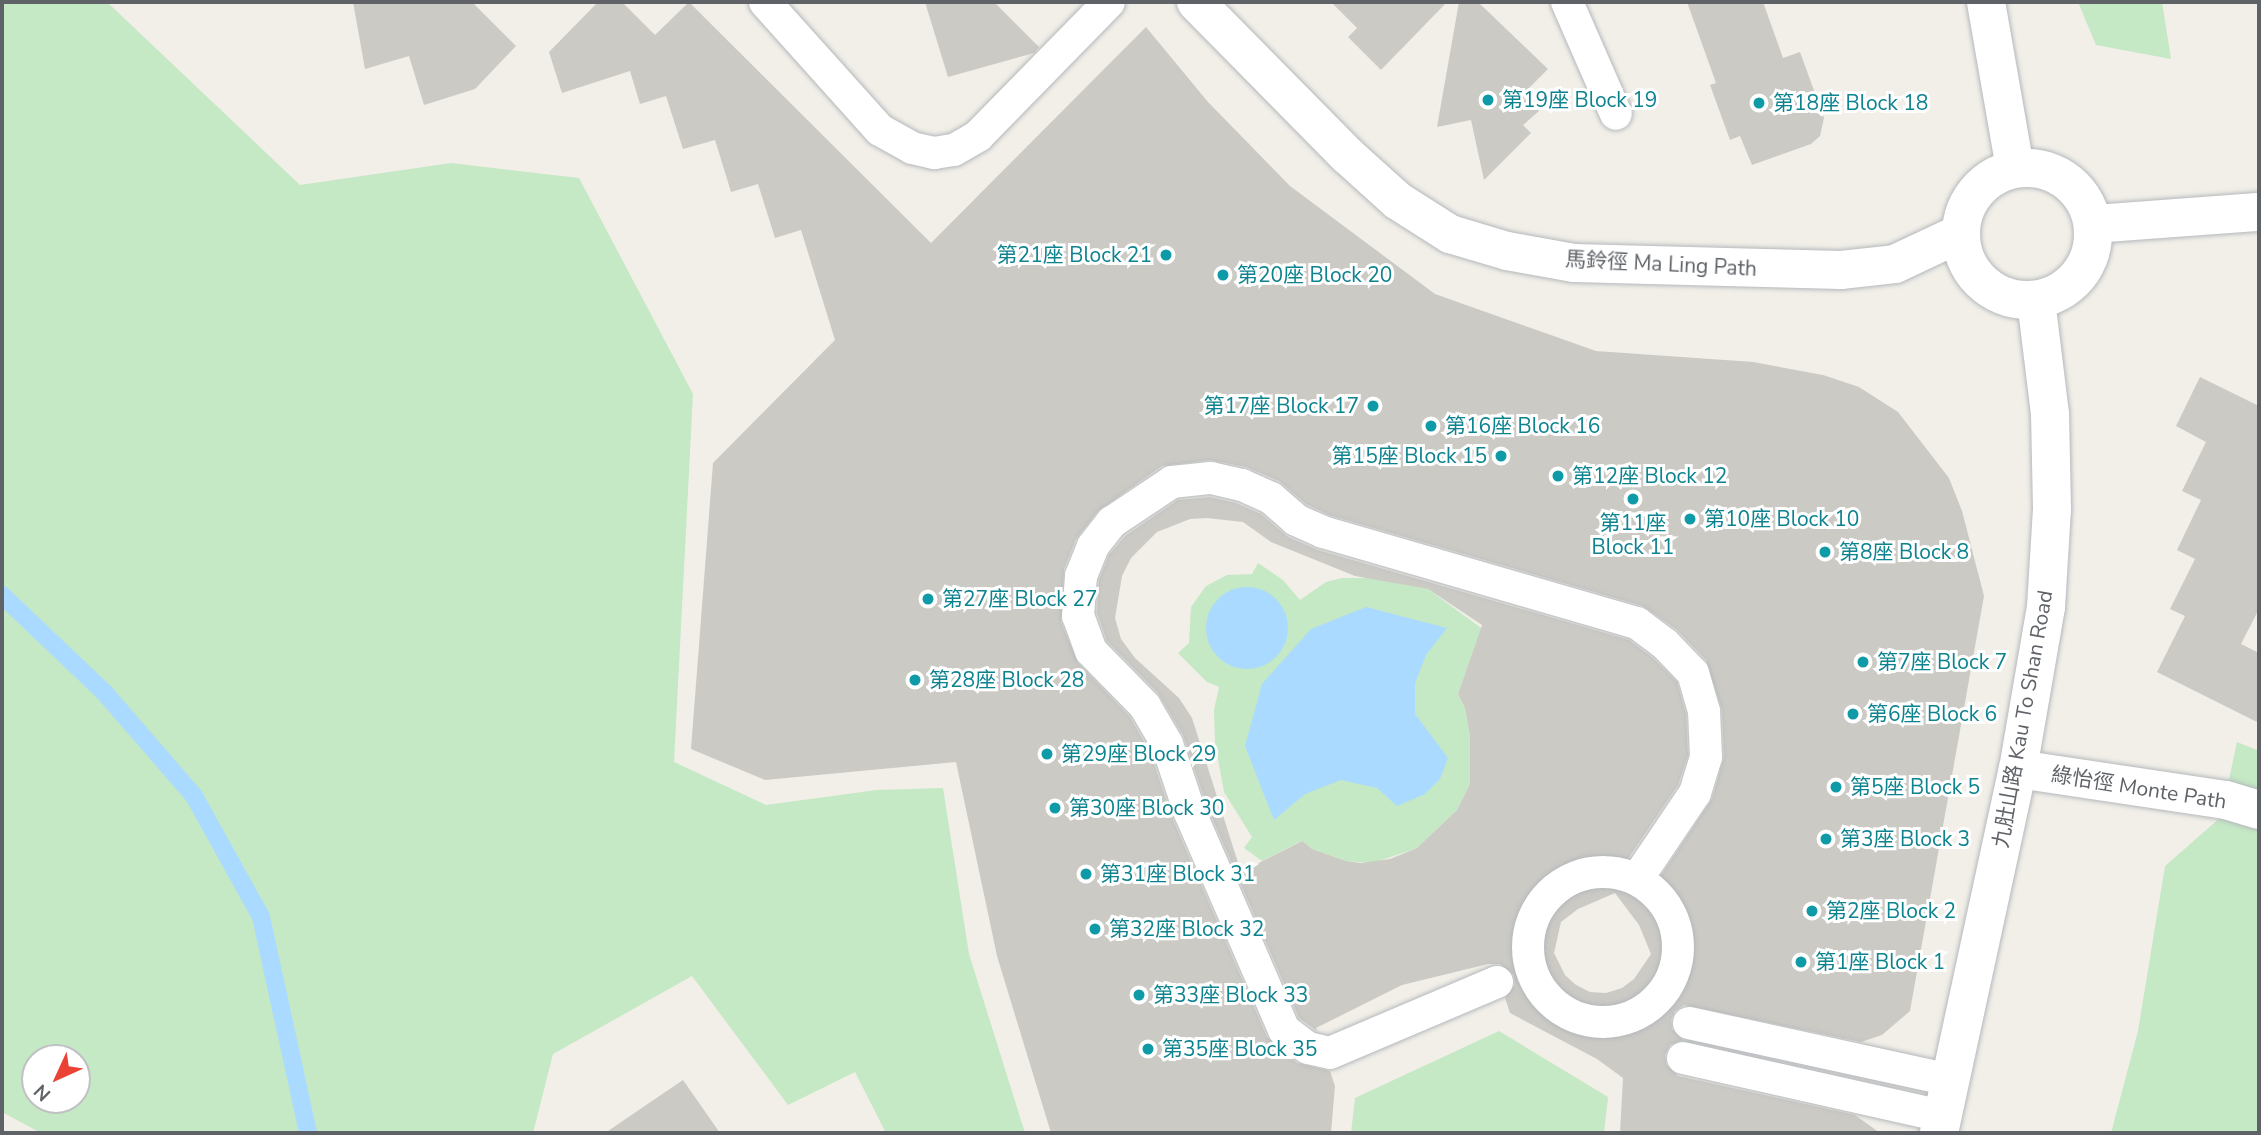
<!DOCTYPE html>
<meta charset="utf-8">
<style>
body{margin:0}
#map{position:relative;width:2261px;height:1135px;overflow:hidden;background:#f1efe8;font-family:"Nunito Sans","Noto Sans TC",sans-serif}
div>[style]{position:absolute}
.green>*{inset:0;background:#c5e8c5}
.water>*{inset:0;background:#aadaff}
.round{border-radius:50%}
.stream>*{height:18px;margin:-9px;padding:0 9px;transform-origin:9px;border-radius:9px;background:#aadaff}
.building>*{inset:0;background:#cccac5}
.roads{filter:drop-shadow(0 0 2px #b5b8bc) drop-shadow(0 0 2px #b5b8bc)}
.service>*{height:32px;margin:-16px;padding:0 16px;transform-origin:16px;border-radius:16px;background:#fff}
.service>.ring{margin:-16px;padding:0;box-sizing:content-box;background:none;border:32px solid #fff;border-radius:50%}
.minor>*{height:38px;margin:-19px;padding:0 19px;transform-origin:19px;border-radius:19px;background:#fff}
.minor>.ring{margin:-19px;padding:0;box-sizing:content-box;background:none;border:38px solid #fff;border-radius:50%}
.tertiary>*{height:38px;margin:-19px;padding:0 19px;transform-origin:19px;border-radius:19px;background:#fff}
.dots>*{width:19px;height:19px;translate:-50% -50%;box-sizing:border-box;border:4px solid #fff;border-radius:50%}
span{translate:-50% -50%;white-space:nowrap;text-align:center;line-height:1.15;-webkit-text-stroke:6px #fff;paint-order:stroke}
.culture-label{font-size:21px;color:#0d838f}
.left{translate:0 -50%;text-align:left}
.right{translate:-100% -50%;text-align:right}
.street-label{font-size:21px;color:#5f6368}
.frame{position:absolute;inset:0;border:4px solid #5f6368;pointer-events:none}
.north{position:absolute;left:21px;top:1044px;width:70px;height:70px;box-sizing:border-box;background:#fff;border:2px solid #bfc1c3;border-radius:50%;rotate:225deg;font-size:19px;font-weight:700;line-height:28px;text-align:center;color:#5f6368}
.north::after{content:'';display:block;margin:auto;width:24px;height:32px;background:#ea4335;clip-path:polygon(50% 0,100% 100%,50% 72%,0 100%)}
</style>
<div id="map">
<div class="green">
<div style="clip-path:polygon(evenodd,2px 2px,107px 2px,300px 185px,451px 163px,579px 178px,693px 394px,674px 762px,766px 805px,877px 790px,943px 788px,969px 954px,1025px 1133px,886px 1133px,855px 1072px,788px 1105px,692px 976px,553px 1054px,533px 1133px,41px 1133px,2px 1112px,2px 2px,35px 1058px,77px 1058px,77px 1100px,35px 1100px,35px 1058px)"></div>
<div style="clip-path:polygon(2078px 2px,2162px 2px,2171px 59px,2096px 45px)"></div>
<div style="clip-path:polygon(1258px 563px,1283px 580px,1300px 600px,1326px 582px,1342px 578px,1370px 578px,1428px 589px,1481px 628px,1458px 694px,1465px 708px,1470px 736px,1470px 784px,1457px 810px,1417px 848px,1373px 863px,1346px 861px,1312px 849px,1301px 841px,1262px 861px,1244px 848px,1252px 837px,1224px 792px,1215px 743px,1214px 710px,1219px 687px,1207px 682px,1178px 653px,1189px 643px,1191px 607px,1206px 586px,1227px 575px,1252px 574px)"></div>
<div style="clip-path:polygon(2237px 742px,2259px 751px,2259px 1133px,2111px 1133px,2138px 1031px,2165px 866px,2221px 817px)"></div>
<div style="clip-path:polygon(1499px 1031px,1608px 1097px,1604px 1133px,1351px 1133px,1355px 1098px)"></div>
</div>
<div class="water">
<div class="round" style="left:1206px;top:587px;width:82px;height:82px"></div>
<div style="clip-path:polygon(1366px 607px,1447px 628px,1426px 655px,1415px 683px,1415px 714px,1448px 758px,1440px 779px,1425px 794px,1397px 806px,1377px 788px,1341px 780px,1305px 794px,1274px 820px,1245px 746px,1262px 684px,1311px 629px)"></div>
</div>
<div class="stream">
<div style="left:2px;top:595px;width:141px;rotate:43.6deg"></div>
<div style="left:104px;top:692px;width:138px;rotate:49.1deg"></div>
<div style="left:194px;top:796px;width:138px;rotate:61deg"></div>
<div style="left:261px;top:917px;width:221px;rotate:77.7deg"></div>
</div>
<div class="building">
<div style="clip-path:polygon(353px 2px,472px 2px,516px 46px,475px 89px,424px 105px,409px 56px,365px 69px)"></div>
<div style="clip-path:polygon(evenodd,598px 2px,622px 2px,655px 35px,689px 2px,931px 243px,1146px 27px,1208px 102px,1290px 186px,1435px 294px,1596px 351px,1753px 362px,1823px 375px,1859px 387px,1898px 412px,1949px 478px,1962px 511px,1984px 596px,1910px 1011px,1882px 1035px,1861px 1042px,1684px 1005px,1675px 1011px,1671px 1020px,1672px 1029px,1683px 1040px,1670px 1045px,1665px 1055px,1666px 1064px,1678px 1076px,1855px 1115px,1880px 1133px,1620px 1133px,1623px 1078px,1597px 1059px,1510px 1013px,1505px 998px,1515px 985px,1514px 975px,1500px 964px,1488px 964px,1402px 985px,1316px 1028px,1317px 1031px,1299px 1018px,1207px 806px,1183px 735px,1158px 693px,1107px 641px,1097px 613px,1099px 580px,1109px 555px,1125px 536px,1178px 500px,1210px 497px,1236px 503px,1261px 514px,1288px 537px,1318px 550px,1629px 640px,1653px 658px,1677px 682px,1686px 714px,1688px 755px,1678px 785px,1621px 869px,1619px 878px,1621px 888px,1635px 897px,1644px 896px,1652px 889px,1712px 799px,1724px 757px,1722px 710px,1706px 660px,1676px 629px,1643px 606px,1329px 515px,1306px 504px,1279px 481px,1246px 467px,1210px 460px,1162px 466px,1098px 511px,1076px 539px,1064px 569px,1061px 622px,1078px 663px,1130px 717px,1150px 752px,1173px 820px,1267px 1037px,1297px 1063px,1330px 1071px,1335px 1086px,1331px 1133px,1051px 1133px,997px 956px,956px 762px,765px 780px,691px 749px,713px 463px,835px 340px,801px 230px,775px 238px,758px 184px,731px 192px,715px 140px,683px 149px,666px 96px,640px 104px,630px 71px,562px 93px,549px 52px,598px 2px,1207px 518px,1243px 522px,1271px 542px,1355px 576px,1428px 589px,1482px 625px,1458px 694px,1465px 708px,1470px 736px,1470px 784px,1457px 810px,1417px 848px,1390px 859px,1361px 863px,1346px 861px,1312px 849px,1302px 841px,1241px 872px,1192px 718px,1179px 698px,1135px 658px,1121px 639px,1115px 618px,1122px 576px,1131px 558px,1157px 532px,1190px 519px,1207px 518px,598px 2px,1615px 893px,1639px 925px,1651px 954px,1634px 979px,1622px 988px,1606px 993px,1590px 992px,1576px 985px,1565px 975px,1554px 953px,1561px 922px,1578px 909px,1615px 893px)"></div>
<div style="clip-path:polygon(925px 2px,994px 2px,1039px 47px,1034px 53px,948px 77px)"></div>
<div style="clip-path:polygon(1331px 2px,1447px 2px,1381px 70px,1348px 37px,1357px 28px)"></div>
<div style="clip-path:polygon(1459px 2px,1478px 2px,1548px 69px,1523px 94px,1539px 111px,1523px 125px,1531px 133px,1484px 180px,1471px 120px,1437px 127px)"></div>
<div style="clip-path:polygon(1687px 2px,1763px 2px,1783px 58px,1800px 52px,1824px 118px,1820px 136px,1811px 144px,1752px 165px,1740px 136px,1730px 140px,1710px 85px,1716px 83px)"></div>
<div style="clip-path:polygon(2200px 377px,2259px 406px,2259px 609px,2241px 644px,2259px 653px,2259px 723px,2157px 672px,2185px 616px,2170px 609px,2195px 559px,2177px 550px,2201px 500px,2182px 491px,2206px 442px,2176px 426px)"></div>
<div style="clip-path:polygon(683px 1080px,720px 1133px,605px 1133px)"></div>
</div>
<div class="roads">
<div class="service">
<div style="left:765px;top:2px;width:172px;rotate:48.1deg"></div>
<div style="left:880px;top:130px;width:37px;rotate:29deg"></div>
<div style="left:912px;top:148px;width:23px;rotate:13deg"></div>
<div style="left:934px;top:153px;width:20px;rotate:-9deg"></div>
<div style="left:954px;top:150px;width:28px;rotate:-30deg"></div>
<div style="left:978px;top:136px;width:187px;rotate:-45.6deg"></div>
<div style="left:1567px;top:2px;width:122px;rotate:66.4deg"></div>
<div class="ring" style="left:1528px;top:872px;width:118px;height:118px"></div>
<div style="left:1497px;top:982px;width:181px;rotate:157deg"></div>
<div style="left:1330px;top:1053px;width:23px;rotate:-167deg"></div>
<div style="left:1308px;top:1048px;width:30px;rotate:-143deg"></div>
<div style="left:1284px;top:1030px;width:236px;rotate:-113.4deg"></div>
<div style="left:1190px;top:813px;width:73px;rotate:-108.4deg"></div>
<div style="left:1167px;top:744px;width:44px;rotate:-120.1deg"></div>
<div style="left:1145px;top:706px;width:77px;rotate:-134.5deg"></div>
<div style="left:1091px;top:651px;width:37px;rotate:-110deg"></div>
<div style="left:1078px;top:616px;width:40px;rotate:-85.7deg"></div>
<div style="left:1081px;top:576px;width:32px;rotate:-68deg"></div>
<div style="left:1093px;top:546px;width:31px;rotate:-52deg"></div>
<div style="left:1112px;top:522px;width:72px;rotate:-33.7deg"></div>
<div style="left:1172px;top:482px;width:39px;rotate:-6deg"></div>
<div style="left:1211px;top:478px;width:32px;rotate:13deg"></div>
<div style="left:1242px;top:485px;width:32px;rotate:24deg"></div>
<div style="left:1271px;top:498px;width:33px;rotate:41deg"></div>
<div style="left:1296px;top:520px;width:30px;rotate:24deg"></div>
<div style="left:1323px;top:532px;width:327px;rotate:16.2deg"></div>
<div style="left:1637px;top:623px;width:35px;rotate:37deg"></div>
<div style="left:1665px;top:644px;width:40px;rotate:46deg"></div>
<div style="left:1693px;top:673px;width:40px;rotate:74deg"></div>
<div style="left:1704px;top:711px;width:46px;rotate:87.5deg"></div>
<div style="left:1706px;top:757px;width:38px;rotate:107deg"></div>
<div style="left:1695px;top:793px;width:104px;rotate:124deg"></div>
<div style="left:1689px;top:1023px;width:268px;rotate:12.3deg"></div>
<div style="left:1683px;top:1058px;width:266px;rotate:12.6deg"></div>
</div>
<div class="minor">
<div style="left:1196px;top:2px;width:216px;rotate:45.4deg"></div>
<div style="left:1348px;top:156px;width:67px;rotate:42deg"></div>
<div style="left:1398px;top:201px;width:62px;rotate:32.4deg"></div>
<div style="left:1450px;top:234px;width:59px;rotate:16.6deg"></div>
<div style="left:1507px;top:251px;width:68px;rotate:10.2deg"></div>
<div style="left:1574px;top:263px;width:267px;rotate:1.5deg"></div>
<div style="left:1841px;top:270px;width:54px;rotate:-6.3deg"></div>
<div style="left:1895px;top:264px;width:73px;rotate:-25.2deg"></div>
<div class="ring" style="left:1961px;top:168px;width:94px;height:94px"></div>
<div style="left:2094px;top:224px;width:165px;rotate:-4.2deg"></div>
<div style="left:2018px;top:769px;width:210px;rotate:8.5deg"></div>
<div style="left:2226px;top:800px;width:34px;rotate:17deg"></div>
<div style="left:1939px;top:1133px;width:372px;rotate:-77.8deg"></div>
<div style="left:2018px;top:769px;width:164px;rotate:-80.2deg"></div>
<div style="left:2046px;top:607px;width:98px;rotate:-86.5deg"></div>
<div style="left:2052px;top:509px;width:95px;rotate:-91.2deg"></div>
<div style="left:2050px;top:414px;width:115px;rotate:-97deg"></div>
</div>
<div class="tertiary">
<div style="left:1986px;top:2px;width:169px;rotate:80.1deg"></div>
</div>
</div>
<div class="dots">
<div style="left:1488px;top:100px;background:#0f9aa8"></div>
<div style="left:1759px;top:103px;background:#0f9aa8"></div>
<div style="left:1166px;top:255px;background:#0f9aa8"></div>
<div style="left:1223px;top:275px;background:#0f9aa8"></div>
<div style="left:1373px;top:406px;background:#0f9aa8"></div>
<div style="left:1431px;top:426px;background:#0f9aa8"></div>
<div style="left:1501px;top:456px;background:#0f9aa8"></div>
<div style="left:1558px;top:476px;background:#0f9aa8"></div>
<div style="left:1633px;top:499px;background:#0f9aa8"></div>
<div style="left:1690px;top:519px;background:#0f9aa8"></div>
<div style="left:1825px;top:552px;background:#0f9aa8"></div>
<div style="left:928px;top:599px;background:#0f9aa8"></div>
<div style="left:1863px;top:662px;background:#0f9aa8"></div>
<div style="left:915px;top:680px;background:#0f9aa8"></div>
<div style="left:1853px;top:714px;background:#0f9aa8"></div>
<div style="left:1047px;top:754px;background:#0f9aa8"></div>
<div style="left:1836px;top:787px;background:#0f9aa8"></div>
<div style="left:1055px;top:808px;background:#0f9aa8"></div>
<div style="left:1826px;top:839px;background:#0f9aa8"></div>
<div style="left:1086px;top:874px;background:#0f9aa8"></div>
<div style="left:1812px;top:911px;background:#0f9aa8"></div>
<div style="left:1095px;top:929px;background:#0f9aa8"></div>
<div style="left:1801px;top:962px;background:#0f9aa8"></div>
<div style="left:1139px;top:995px;background:#0f9aa8"></div>
<div style="left:1148px;top:1049px;background:#0f9aa8"></div>
</div>
<div class="culture-label">
<span class="left" style="left:1502px;top:100px">第19座 Block 19</span>
<span class="left" style="left:1773px;top:103px">第18座 Block 18</span>
<span class="right" style="left:1152px;top:255px">第21座 Block 21</span>
<span class="left" style="left:1237px;top:275px">第20座 Block 20</span>
<span class="right" style="left:1359px;top:406px">第17座 Block 17</span>
<span class="left" style="left:1445px;top:426px">第16座 Block 16</span>
<span class="right" style="left:1487px;top:456px">第15座 Block 15</span>
<span class="left" style="left:1572px;top:476px">第12座 Block 12</span>
<span class="left" style="left:1704px;top:519px">第10座 Block 10</span>
<span style="left:1633px;top:535px">第11座<br>Block 11</span>
<span class="left" style="left:1839px;top:552px">第8座 Block 8</span>
<span class="left" style="left:942px;top:599px">第27座 Block 27</span>
<span class="left" style="left:1877px;top:662px">第7座 Block 7</span>
<span class="left" style="left:929px;top:680px">第28座 Block 28</span>
<span class="left" style="left:1867px;top:714px">第6座 Block 6</span>
<span class="left" style="left:1061px;top:754px">第29座 Block 29</span>
<span class="left" style="left:1850px;top:787px">第5座 Block 5</span>
<span class="left" style="left:1069px;top:808px">第30座 Block 30</span>
<span class="left" style="left:1840px;top:839px">第3座 Block 3</span>
<span class="left" style="left:1100px;top:874px">第31座 Block 31</span>
<span class="left" style="left:1826px;top:911px">第2座 Block 2</span>
<span class="left" style="left:1109px;top:929px">第32座 Block 32</span>
<span class="left" style="left:1815px;top:962px">第1座 Block 1</span>
<span class="left" style="left:1153px;top:995px">第33座 Block 33</span>
<span class="left" style="left:1162px;top:1049px">第35座 Block 35</span>
</div>
<div class="street-label">
<span style="left:1661px;top:264px;rotate:3deg">馬鈴徑 Ma Ling Path</span>
<span style="left:2023px;top:719px;rotate:-80deg">九肚山路 Kau To Shan Road</span>
<span style="left:2139px;top:788px;rotate:9deg">綠怡徑 Monte Path</span>
</div>
<div class="frame"></div>
<div class="north">N</div>
</div>
